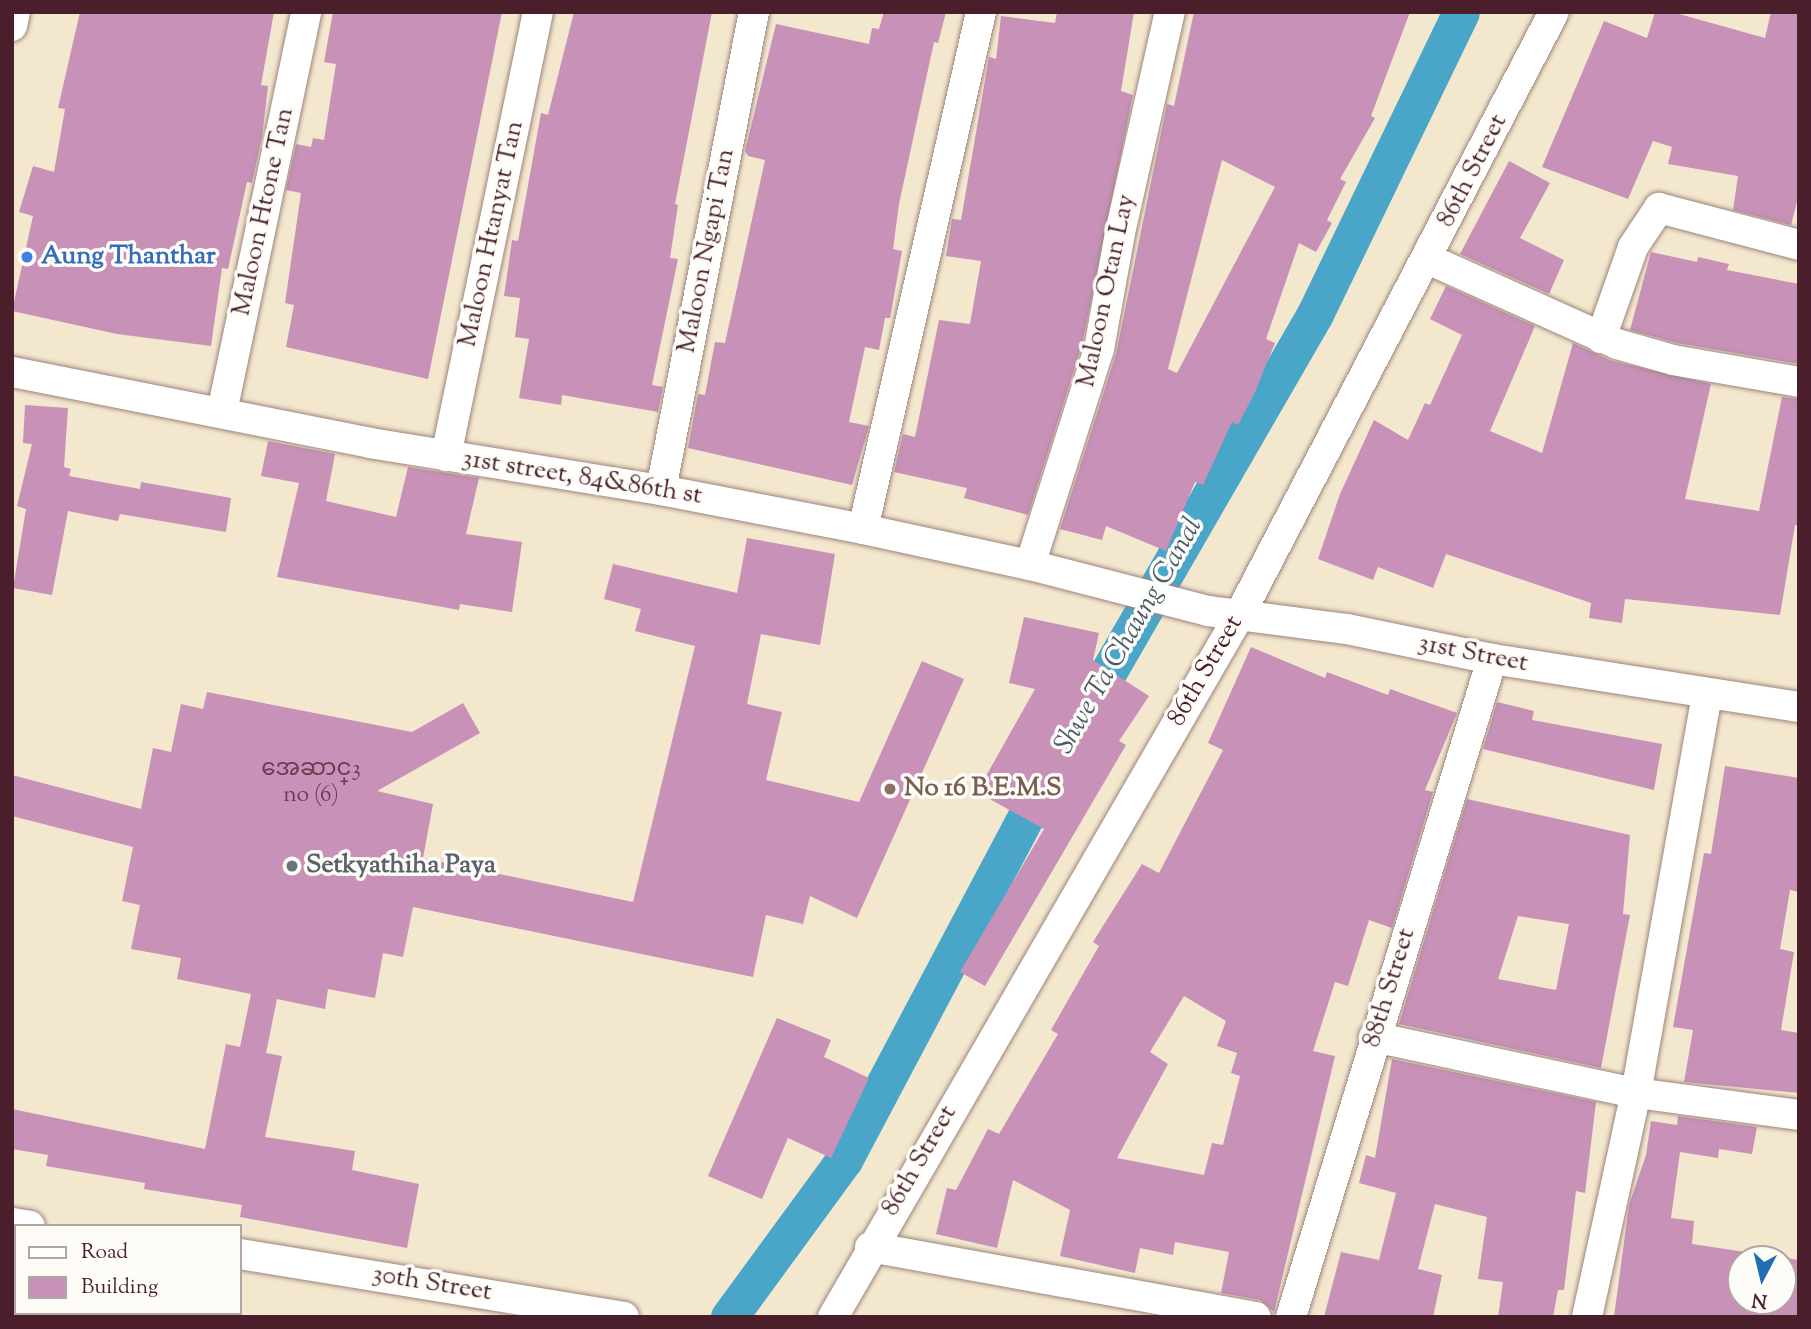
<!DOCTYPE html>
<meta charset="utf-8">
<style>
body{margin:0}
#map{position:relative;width:1811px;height:1329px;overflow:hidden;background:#f3e7ce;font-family:"Sorts Mill Goudy","Noto Sans Myanmar",serif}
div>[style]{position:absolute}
.canal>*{height:37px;margin:-18.5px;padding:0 18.5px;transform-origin:18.5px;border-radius:18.5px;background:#4aa6c9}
.building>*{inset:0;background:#c791b8}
.roads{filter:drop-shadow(0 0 2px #9e837c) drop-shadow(0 0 2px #9e837c)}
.minor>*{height:30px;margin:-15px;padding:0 15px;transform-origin:15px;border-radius:15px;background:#fff}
.dots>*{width:19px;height:19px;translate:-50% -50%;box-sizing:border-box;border:4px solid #fdfcf7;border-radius:50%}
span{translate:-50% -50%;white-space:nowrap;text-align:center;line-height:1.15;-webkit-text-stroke:7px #fdfcf7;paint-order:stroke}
.number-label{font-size:23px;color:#693c4e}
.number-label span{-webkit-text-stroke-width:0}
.street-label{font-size:26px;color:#4a1f2b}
.shop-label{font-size:26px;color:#366cbe;font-weight:700}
.left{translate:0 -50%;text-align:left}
.education-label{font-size:26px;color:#785e54;font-weight:700}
.worship-label{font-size:26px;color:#5b616d;font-weight:700}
.water-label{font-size:28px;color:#4a5c72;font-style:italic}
.frame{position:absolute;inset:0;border:14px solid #4a1f2b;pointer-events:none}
.legend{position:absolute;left:14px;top:1224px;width:228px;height:91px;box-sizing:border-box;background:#fdfcf7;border:2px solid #b5a4a5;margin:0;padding:9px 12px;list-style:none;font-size:21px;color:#4a1f2b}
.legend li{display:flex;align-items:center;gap:14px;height:35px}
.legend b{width:35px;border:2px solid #b5a4a5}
.north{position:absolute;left:1727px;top:1245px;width:70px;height:70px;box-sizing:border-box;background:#fdfcf7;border:2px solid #b5a4a5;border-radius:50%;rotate:187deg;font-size:19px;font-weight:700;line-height:28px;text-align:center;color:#4a1f2b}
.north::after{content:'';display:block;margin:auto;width:24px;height:32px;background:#1f6fb2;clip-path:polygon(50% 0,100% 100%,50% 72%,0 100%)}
</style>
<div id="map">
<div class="canal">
<div style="left:1084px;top:714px;width:462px;rotate:-60deg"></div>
<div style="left:1315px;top:314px;width:335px;rotate:-64.2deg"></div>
<div style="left:729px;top:1317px;width:195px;rotate:-53.8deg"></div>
<div style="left:844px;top:1160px;width:438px;rotate:-62.1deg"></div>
</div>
<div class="building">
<div style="clip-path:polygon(80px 12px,274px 12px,261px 85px,268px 86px,262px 137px,252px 183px,247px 182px,228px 269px,222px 268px,211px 346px,117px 334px,12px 311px,33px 216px,19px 212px,33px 166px,54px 172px,65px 109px,58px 108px)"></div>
<div style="clip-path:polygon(333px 12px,502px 12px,428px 379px,286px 347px,294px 305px,285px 303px,301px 193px,286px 190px,296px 144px,311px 147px,313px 138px,324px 140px,336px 64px,324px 62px)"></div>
<div style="clip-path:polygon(574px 12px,712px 12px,675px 204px,678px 205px,670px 258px,678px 259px,652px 385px,663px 387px,658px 412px,562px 395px,561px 405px,519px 398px,529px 339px,515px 337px,520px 298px,504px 296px,512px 240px,518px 241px,541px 113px,548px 115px)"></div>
<div style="clip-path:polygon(884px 12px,946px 12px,938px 43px,934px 42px,899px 204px,893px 249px,902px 251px,890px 318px,885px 318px,879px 350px,865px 347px,849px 422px,869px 426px,852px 485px,688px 448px,698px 394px,705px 395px,715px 342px,725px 343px,765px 160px,748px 156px,745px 151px,776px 24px,869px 44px,872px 28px,879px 29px)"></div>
<div style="clip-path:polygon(1057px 12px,1134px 12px,1121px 91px,1133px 95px,1082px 345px,1028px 515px,964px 498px,967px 488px,894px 472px,903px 434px,915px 437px,939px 320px,970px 324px,981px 261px,946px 256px,952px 219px,961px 220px,989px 57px,996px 59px,1001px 16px,1055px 23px)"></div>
<div style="clip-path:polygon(evenodd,1194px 12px,1410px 12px,1371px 116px,1375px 118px,1340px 179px,1346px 182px,1327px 220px,1332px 223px,1316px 252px,1299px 243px,1266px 339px,1275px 343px,1255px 392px,1238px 425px,1232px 422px,1203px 485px,1195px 482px,1166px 551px,1106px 526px,1102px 540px,1060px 529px,1116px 354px,1167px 104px,1174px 106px,1194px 12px,1222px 160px,1275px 187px,1177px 373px,1168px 369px,1222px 160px)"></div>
<div style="clip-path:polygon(1655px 12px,1672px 12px,1765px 38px,1771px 12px,1799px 12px,1799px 194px,1791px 225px,1733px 210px,1738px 176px,1668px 164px,1672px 147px,1653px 141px,1628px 199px,1542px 167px,1604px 21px,1647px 38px)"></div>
<div style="clip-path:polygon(1509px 161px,1550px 183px,1520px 238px,1564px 260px,1549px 294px,1460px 254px)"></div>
<div style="clip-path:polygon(1651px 252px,1697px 262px,1698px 257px,1729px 264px,1727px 270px,1799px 284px,1799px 364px,1677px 343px,1630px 330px)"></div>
<div style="clip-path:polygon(1446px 286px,1535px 326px,1490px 431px,1542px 453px,1573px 343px,1612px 361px,1711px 384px,1685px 499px,1759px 511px,1782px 397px,1799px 399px,1799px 526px,1795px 525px,1780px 615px,1625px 599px,1622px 623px,1589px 618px,1591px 603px,1446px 554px,1433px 588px,1378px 567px,1373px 580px,1318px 559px,1340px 494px,1374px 420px,1408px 440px,1425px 403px,1430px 405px,1462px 335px,1430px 319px)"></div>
<div style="clip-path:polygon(25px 405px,68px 408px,64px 467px,71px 469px,69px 476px,140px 489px,141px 482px,231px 498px,226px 532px,120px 514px,118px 521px,68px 511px,52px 595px,13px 588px,26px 509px,17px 506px,32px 444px,23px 443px)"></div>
<div style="clip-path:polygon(268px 441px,335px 454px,326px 501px,396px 517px,408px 467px,479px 478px,466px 534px,522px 542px,512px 612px,460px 604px,459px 610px,277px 577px,299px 483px,261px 476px)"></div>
<div style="clip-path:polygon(747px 538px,835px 554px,820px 645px,761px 634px,747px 704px,782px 712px,766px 780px,859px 802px,922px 661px,964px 679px,857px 918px,810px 896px,803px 924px,766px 915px,753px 977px,413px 907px,403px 957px,383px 953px,375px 998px,328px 989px,325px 1009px,277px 999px,266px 1053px,282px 1056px,265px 1137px,355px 1151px,352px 1170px,419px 1184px,407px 1248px,240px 1217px,242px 1205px,144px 1189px,145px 1183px,46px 1166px,48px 1155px,12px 1149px,12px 1109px,205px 1149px,226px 1044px,240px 1047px,251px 994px,177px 979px,181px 958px,131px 949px,140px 905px,122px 901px,133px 847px,12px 816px,12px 775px,141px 809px,153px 748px,171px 752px,181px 704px,203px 709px,207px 692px,412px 732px,463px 703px,480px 733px,377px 791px,433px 804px,423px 858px,633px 902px,695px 646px,635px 631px,641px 609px,604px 599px,613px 564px,737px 593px)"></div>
<div style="clip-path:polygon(1024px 617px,1099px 633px,1093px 660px,1149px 696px,1119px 741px,1126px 745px,985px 986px,960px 972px,1044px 829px,977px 792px,1035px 689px,1009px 683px)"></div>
<div style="clip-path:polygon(evenodd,1251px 647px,1325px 678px,1327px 672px,1388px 695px,1390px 689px,1457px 713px,1425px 790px,1433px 792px,1392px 928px,1369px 920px,1348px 986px,1335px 982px,1313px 1051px,1335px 1056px,1274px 1312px,1260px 1300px,1221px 1293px,1229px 1252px,1175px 1242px,1173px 1255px,1140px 1248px,1135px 1273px,1060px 1256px,1070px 1210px,1013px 1180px,997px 1248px,936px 1234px,947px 1188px,956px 1190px,988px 1129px,999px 1134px,1058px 1034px,1051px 1030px,1099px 946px,1093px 942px,1108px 918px,1142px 864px,1159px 873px,1223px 750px,1208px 743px,1251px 647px,1184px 996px,1226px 1021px,1217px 1046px,1237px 1053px,1231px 1073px,1240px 1076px,1223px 1145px,1212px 1143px,1204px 1175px,1117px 1158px,1168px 1064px,1150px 1052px,1184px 996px)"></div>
<div style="clip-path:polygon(1497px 702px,1534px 711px,1532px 720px,1662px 744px,1654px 790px,1483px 749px)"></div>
<div style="clip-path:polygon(1725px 766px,1799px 778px,1799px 892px,1790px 890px,1780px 949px,1794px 952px,1781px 1030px,1799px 1033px,1799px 1093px,1684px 1082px,1693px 1030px,1673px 1027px,1704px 853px,1711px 854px)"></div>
<div style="clip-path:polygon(evenodd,1467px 799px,1630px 835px,1623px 914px,1630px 915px,1601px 1068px,1399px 1024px,1467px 799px,1518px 916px,1569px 924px,1556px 990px,1498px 979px,1518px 916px)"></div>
<div style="clip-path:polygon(777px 1018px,831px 1040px,824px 1057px,869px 1078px,831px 1158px,788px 1138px,762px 1199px,708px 1176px)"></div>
<div style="clip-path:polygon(1392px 1059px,1596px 1102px,1585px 1193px,1576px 1191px,1564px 1290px,1558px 1290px,1553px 1317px,1498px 1317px,1503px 1282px,1478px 1279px,1487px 1217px,1435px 1204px,1418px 1269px,1442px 1275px,1433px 1317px,1324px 1317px,1341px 1252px,1379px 1260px,1396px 1193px,1359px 1183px,1366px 1155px,1375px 1158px)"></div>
<div style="clip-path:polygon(evenodd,1678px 1116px,1757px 1127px,1752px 1154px,1719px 1149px,1718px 1158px,1680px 1152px,1671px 1218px,1694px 1221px,1692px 1244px,1799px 1260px,1799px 1317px,1614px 1317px,1629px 1205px,1646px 1155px,1651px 1121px,1677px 1125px,1678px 1116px,1741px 1259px,1783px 1259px,1783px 1301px,1741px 1301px,1741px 1259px)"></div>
</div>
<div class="roads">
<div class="minor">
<div style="left:12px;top:26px;width:14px;rotate:-78deg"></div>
<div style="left:1428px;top:259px;width:207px;rotate:24.2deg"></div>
<div style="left:1617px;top:344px;width:58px;rotate:15.9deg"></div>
<div style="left:1673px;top:360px;width:128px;rotate:9.9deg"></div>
<div style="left:1601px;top:338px;width:96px;rotate:-70.6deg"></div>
<div style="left:1633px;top:247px;width:47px;rotate:-56.3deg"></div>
<div style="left:1659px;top:208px;width:145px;rotate:14.8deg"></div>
<div style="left:12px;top:372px;width:365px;rotate:11.2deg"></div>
<div style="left:370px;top:443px;width:295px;rotate:9.2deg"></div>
<div style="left:661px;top:490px;width:206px;rotate:10.9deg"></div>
<div style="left:863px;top:529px;width:171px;rotate:12.2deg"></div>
<div style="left:1030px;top:565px;width:184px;rotate:14.5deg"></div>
<div style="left:1208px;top:611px;width:140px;rotate:7.4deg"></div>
<div style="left:1347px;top:629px;width:148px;rotate:11.7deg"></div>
<div style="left:1492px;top:659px;width:311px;rotate:8.9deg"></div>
<div style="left:222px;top:412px;width:409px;rotate:-78.1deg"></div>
<div style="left:446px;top:456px;width:453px;rotate:-78.3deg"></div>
<div style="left:661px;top:490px;width:487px;rotate:-79deg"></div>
<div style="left:863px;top:529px;width:530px;rotate:-77.14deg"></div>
<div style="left:1030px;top:565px;width:227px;rotate:-72.3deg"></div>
<div style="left:1099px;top:349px;width:118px;rotate:-79.7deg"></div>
<div style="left:1120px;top:233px;width:227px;rotate:-77.3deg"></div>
<div style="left:1374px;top:1037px;width:268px;rotate:12.1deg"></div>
<div style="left:1636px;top:1093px;width:164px;rotate:7.7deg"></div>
<div style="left:12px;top:1223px;width:18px;rotate:9deg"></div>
<div style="left:870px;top:1247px;width:392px;rotate:10.3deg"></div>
<div style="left:240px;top:1254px;width:389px;rotate:9.3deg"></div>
<div style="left:833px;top:1317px;width:810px;rotate:-59.92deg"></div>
<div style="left:1239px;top:616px;width:681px;rotate:-62.46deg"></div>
<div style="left:1291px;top:1317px;width:688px;rotate:-73.01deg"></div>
<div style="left:1587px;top:1317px;width:229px;rotate:-77.7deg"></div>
<div style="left:1636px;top:1093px;width:405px;rotate:-79.9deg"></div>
</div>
</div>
<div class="dots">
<div style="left:27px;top:257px;background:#3f7fe0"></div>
<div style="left:890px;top:789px;background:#8d6e63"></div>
<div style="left:292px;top:866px;background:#6b7280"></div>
</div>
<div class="number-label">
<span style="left:311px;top:783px">အေဆာင္3<br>no (6)</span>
</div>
<div class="street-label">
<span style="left:1473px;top:171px;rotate:-63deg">86th Street</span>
<span style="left:264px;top:212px;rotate:-78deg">Maloon Htone Tan</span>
<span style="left:492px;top:234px;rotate:-78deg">Maloon Htanyat Tan</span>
<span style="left:707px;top:251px;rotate:-79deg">Maloon Ngapi Tan</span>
<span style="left:1107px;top:291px;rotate:-78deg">Maloon Otan Lay</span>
<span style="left:582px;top:478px;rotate:9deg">31st street, 84&amp;86th st</span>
<span style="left:1473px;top:654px;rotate:11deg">31st Street</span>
<span style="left:1206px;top:671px;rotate:-60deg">86th Street</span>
<span style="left:1390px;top:988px;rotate:-73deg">88th Street</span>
<span style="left:920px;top:1161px;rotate:-60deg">86th Street</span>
<span style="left:432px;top:1284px;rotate:9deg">30th Street</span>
</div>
<div class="shop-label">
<span class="left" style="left:41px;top:257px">Aung Thanthar</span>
</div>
<div class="education-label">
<span class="left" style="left:904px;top:789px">No 16 B.E.M.S</span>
</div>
<div class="worship-label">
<span class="left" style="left:306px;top:866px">Setkyathiha Paya</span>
</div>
<div class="water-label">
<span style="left:1129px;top:636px;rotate:-60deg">Shwe Ta Chaung Canal</span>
</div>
<div class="frame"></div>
<ul class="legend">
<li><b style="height:9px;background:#fff"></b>Road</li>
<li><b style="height:19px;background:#c791b8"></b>Building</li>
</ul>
<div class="north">N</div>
</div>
